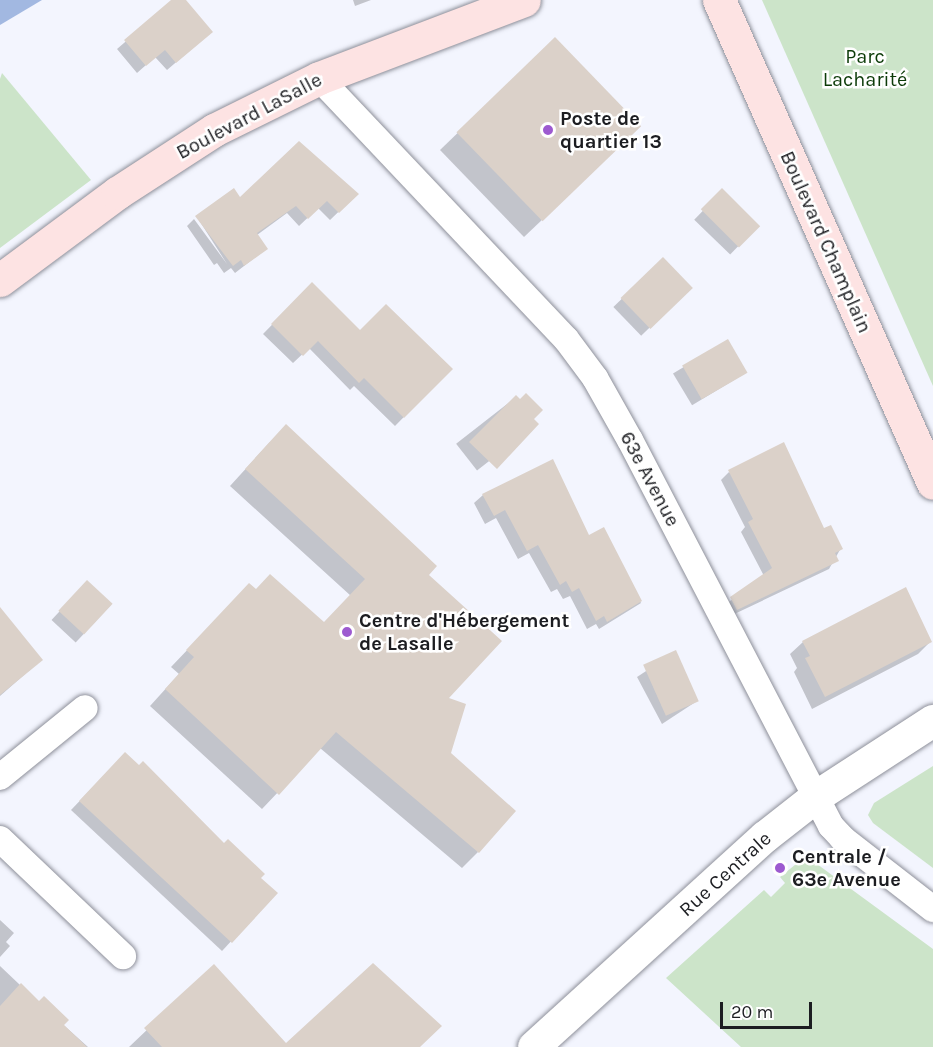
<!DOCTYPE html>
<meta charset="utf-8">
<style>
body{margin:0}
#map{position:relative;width:933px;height:1047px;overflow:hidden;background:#f3f5fe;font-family:Karla,sans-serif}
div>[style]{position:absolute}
.green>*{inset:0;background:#cce4c9}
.water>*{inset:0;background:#a2b8e1}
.shadow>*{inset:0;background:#0003;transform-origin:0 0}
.building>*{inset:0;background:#dbd1c9;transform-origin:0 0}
.roads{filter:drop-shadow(0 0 2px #8e909a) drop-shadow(0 0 2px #8e909a)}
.minor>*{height:26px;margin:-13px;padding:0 13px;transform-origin:13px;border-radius:13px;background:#fff}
.tertiary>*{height:32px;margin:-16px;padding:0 16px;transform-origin:16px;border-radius:16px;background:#fff}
.secondary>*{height:33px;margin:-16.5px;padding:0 16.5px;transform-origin:16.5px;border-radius:16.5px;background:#fde3e3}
.dots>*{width:16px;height:16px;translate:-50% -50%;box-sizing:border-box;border:3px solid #fff;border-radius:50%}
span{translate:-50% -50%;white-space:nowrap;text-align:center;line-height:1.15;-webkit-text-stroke:5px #fff;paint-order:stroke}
.park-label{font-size:20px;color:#0c3b08}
.street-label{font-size:20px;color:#1c1d21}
.poi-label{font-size:20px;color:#1c1d21;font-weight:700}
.left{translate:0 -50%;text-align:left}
.scale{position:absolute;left:720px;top:1002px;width:92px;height:27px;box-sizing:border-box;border:3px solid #1c1d21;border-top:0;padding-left:8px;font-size:18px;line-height:21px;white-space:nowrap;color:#1c1d21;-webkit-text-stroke:4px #fff;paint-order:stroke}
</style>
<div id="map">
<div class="green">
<div style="clip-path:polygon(762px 0,933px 0,933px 386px)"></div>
<div style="clip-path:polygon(2px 73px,91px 180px,0 248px,0 79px)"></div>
<div style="clip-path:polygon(933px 766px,933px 868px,873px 823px,868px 815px,874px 803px)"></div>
<div style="clip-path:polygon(806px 856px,933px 949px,933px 1047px,741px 1047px,666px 978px,764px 890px,771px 897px,785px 883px,780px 877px)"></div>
</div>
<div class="water">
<div style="clip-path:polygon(0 0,42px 0,0 25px)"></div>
</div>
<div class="shadow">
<div style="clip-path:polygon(174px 0,184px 0,202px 40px,167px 70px,155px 57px,137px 73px,117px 49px)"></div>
<div style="clip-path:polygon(353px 0,371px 0,355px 6px)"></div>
<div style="clip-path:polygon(555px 39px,623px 143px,524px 237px,440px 150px)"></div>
<div style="left:722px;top:191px;width:50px;height:40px;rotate:44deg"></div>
<div style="clip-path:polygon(357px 194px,330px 220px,318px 208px,299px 226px,287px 213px,257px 235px,266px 249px,235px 273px,231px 268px,224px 273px,217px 263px,214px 265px,187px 226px,194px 219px,227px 264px,197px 217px,240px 199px)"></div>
<div style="left:663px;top:259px;width:40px;height:69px;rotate:46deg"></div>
<div style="clip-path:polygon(312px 284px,360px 332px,451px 369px,395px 426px,354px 386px,350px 390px,309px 348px,293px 363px,263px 334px)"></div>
<div style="left:727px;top:341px;width:37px;height:63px;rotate:59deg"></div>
<div style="left:516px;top:397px;width:34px;height:76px;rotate:52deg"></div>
<div style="clip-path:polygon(270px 442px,427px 575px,447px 699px,449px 754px,478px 852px,462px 868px,320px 748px,262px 809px,150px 706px,179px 674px,171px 667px,234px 601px,256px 590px,323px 624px,351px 596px,230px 486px)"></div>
<div style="clip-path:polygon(729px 472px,823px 530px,841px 548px,829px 569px,728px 617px,722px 607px,764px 576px,741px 532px,745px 527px,721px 480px)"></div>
<div style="clip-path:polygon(483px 495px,589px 537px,603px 529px,641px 603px,599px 629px,596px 624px,587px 629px,570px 596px,563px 599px,557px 589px,551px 592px,529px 553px,518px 559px,496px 518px,485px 524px,474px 503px)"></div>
<div style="left:87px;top:582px;width:33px;height:52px;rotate:43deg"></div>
<div style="clip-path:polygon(0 617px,41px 660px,0 696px)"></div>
<div style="clip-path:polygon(931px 641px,918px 654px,812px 709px,794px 672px,797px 668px,790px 654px,803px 642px)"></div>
<div style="clip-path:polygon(675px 652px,697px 701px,662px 724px,637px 677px)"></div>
<div style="clip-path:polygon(116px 763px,276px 893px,222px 951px,71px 810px)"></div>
<div style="clip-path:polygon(0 920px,14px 933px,6px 942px,10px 946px,0 957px)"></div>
<div style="clip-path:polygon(0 966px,39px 1003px,88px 1047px,0 1047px)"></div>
<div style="clip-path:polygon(214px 966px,286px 1045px,419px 1047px,129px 1047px)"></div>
</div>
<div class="building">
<div style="clip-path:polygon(171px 0,186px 0,213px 32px,176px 63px,165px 50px,146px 66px,124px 40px)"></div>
<div style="left:555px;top:37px;width:124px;height:137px;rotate:46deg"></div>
<div style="clip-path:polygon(299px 141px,359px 194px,339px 213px,327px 201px,308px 219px,296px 206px,257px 233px,268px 249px,244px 266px,241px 260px,233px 266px,195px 216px,234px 188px,240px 197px)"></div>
<div style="left:722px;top:188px;width:54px;height:30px;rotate:45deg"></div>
<div style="left:663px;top:257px;width:43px;height:59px;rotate:46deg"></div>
<div style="clip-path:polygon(312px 282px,360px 330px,386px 304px,453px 369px,404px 418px,364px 378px,359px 383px,318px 341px,303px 356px,271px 324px)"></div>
<div style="left:728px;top:339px;width:39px;height:53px;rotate:60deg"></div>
<div style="clip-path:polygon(526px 393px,543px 410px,534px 419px,539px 424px,497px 469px,469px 442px,516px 395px,520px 399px)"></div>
<div style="clip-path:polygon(286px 424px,437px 566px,429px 575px,502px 641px,449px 698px,466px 704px,451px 753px,516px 811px,479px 853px,336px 732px,279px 795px,165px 689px,194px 657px,186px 650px,249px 583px,256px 589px,270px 574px,324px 622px,365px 579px,245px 469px)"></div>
<div style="clip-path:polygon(784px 442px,824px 528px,831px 525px,843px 549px,835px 553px,839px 561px,737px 610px,730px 597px,772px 568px,748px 522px,753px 519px,728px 470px)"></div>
<div style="clip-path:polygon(553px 459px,589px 535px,604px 527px,642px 601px,607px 622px,604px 616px,596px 621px,579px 588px,572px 592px,566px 581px,560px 585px,538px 545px,527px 551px,505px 510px,494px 516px,482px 494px)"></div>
<div style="left:87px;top:580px;width:35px;height:42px;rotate:43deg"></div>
<div style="clip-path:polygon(906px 587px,932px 642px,825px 697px,805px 658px,810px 656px,802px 641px)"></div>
<div style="clip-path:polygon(0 607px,43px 660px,0 695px)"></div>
<div style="left:676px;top:650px;width:56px;height:36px;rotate:66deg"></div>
<div style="clip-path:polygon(125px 752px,139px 765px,143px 761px,224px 843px,228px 839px,265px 874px,261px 878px,278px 893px,232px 943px,79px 801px)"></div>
<div style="clip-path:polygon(373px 963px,442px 1026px,420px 1047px,162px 1047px,144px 1028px,214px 964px,286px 1043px)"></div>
<div style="clip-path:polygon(21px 983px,39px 1001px,44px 996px,69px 1020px,64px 1025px,87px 1047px,0 1047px,0 1006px)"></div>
</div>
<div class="roads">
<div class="minor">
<div style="left:319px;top:78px;width:359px;rotate:46.6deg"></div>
<div style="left:566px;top:339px;width:49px;rotate:53.4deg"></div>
<div style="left:595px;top:378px;width:71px;rotate:60.6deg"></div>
<div style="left:630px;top:440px;width:435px;rotate:62.5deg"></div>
<div style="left:831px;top:826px;width:18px;rotate:47deg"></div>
<div style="left:843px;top:839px;width:114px;rotate:37.9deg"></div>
<div style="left:0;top:777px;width:109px;rotate:-39.1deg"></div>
<div style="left:0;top:839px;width:170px;rotate:43.6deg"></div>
</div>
<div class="tertiary">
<div style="left:534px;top:1047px;width:312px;rotate:-42.3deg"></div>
<div style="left:765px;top:837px;width:65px;rotate:-38.1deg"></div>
<div style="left:816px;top:797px;width:140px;rotate:-33deg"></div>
</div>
<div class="secondary">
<div style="left:719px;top:0;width:528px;rotate:66.1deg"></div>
<div style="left:0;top:280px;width:146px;rotate:-36.6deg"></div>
<div style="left:117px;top:193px;width:116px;rotate:-33deg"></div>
<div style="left:214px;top:130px;width:117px;rotate:-26.3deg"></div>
<div style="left:319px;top:78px;width:219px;rotate:-20.8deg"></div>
</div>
</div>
<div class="dots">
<div style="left:548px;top:130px;background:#9d5ad0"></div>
<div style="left:347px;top:632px;background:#9d5ad0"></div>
<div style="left:780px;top:868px;background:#9d5ad0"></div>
</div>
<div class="park-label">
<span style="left:865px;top:68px">Parc<br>Lacharité</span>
</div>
<div class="street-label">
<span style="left:249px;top:116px;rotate:-28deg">Boulevard LaSalle</span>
<span style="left:826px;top:242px;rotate:66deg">Boulevard Champlain</span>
<span style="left:650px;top:479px;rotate:62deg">63e Avenue</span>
<span style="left:725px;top:874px;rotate:-42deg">Rue Centrale</span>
</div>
<div class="poi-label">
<span class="left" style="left:560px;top:130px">Poste de<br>quartier 13</span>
<span class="left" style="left:359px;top:632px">Centre d'Hébergement<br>de Lasalle</span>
<span class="left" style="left:792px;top:868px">Centrale /<br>63e Avenue</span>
</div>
<div class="scale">20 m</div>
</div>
